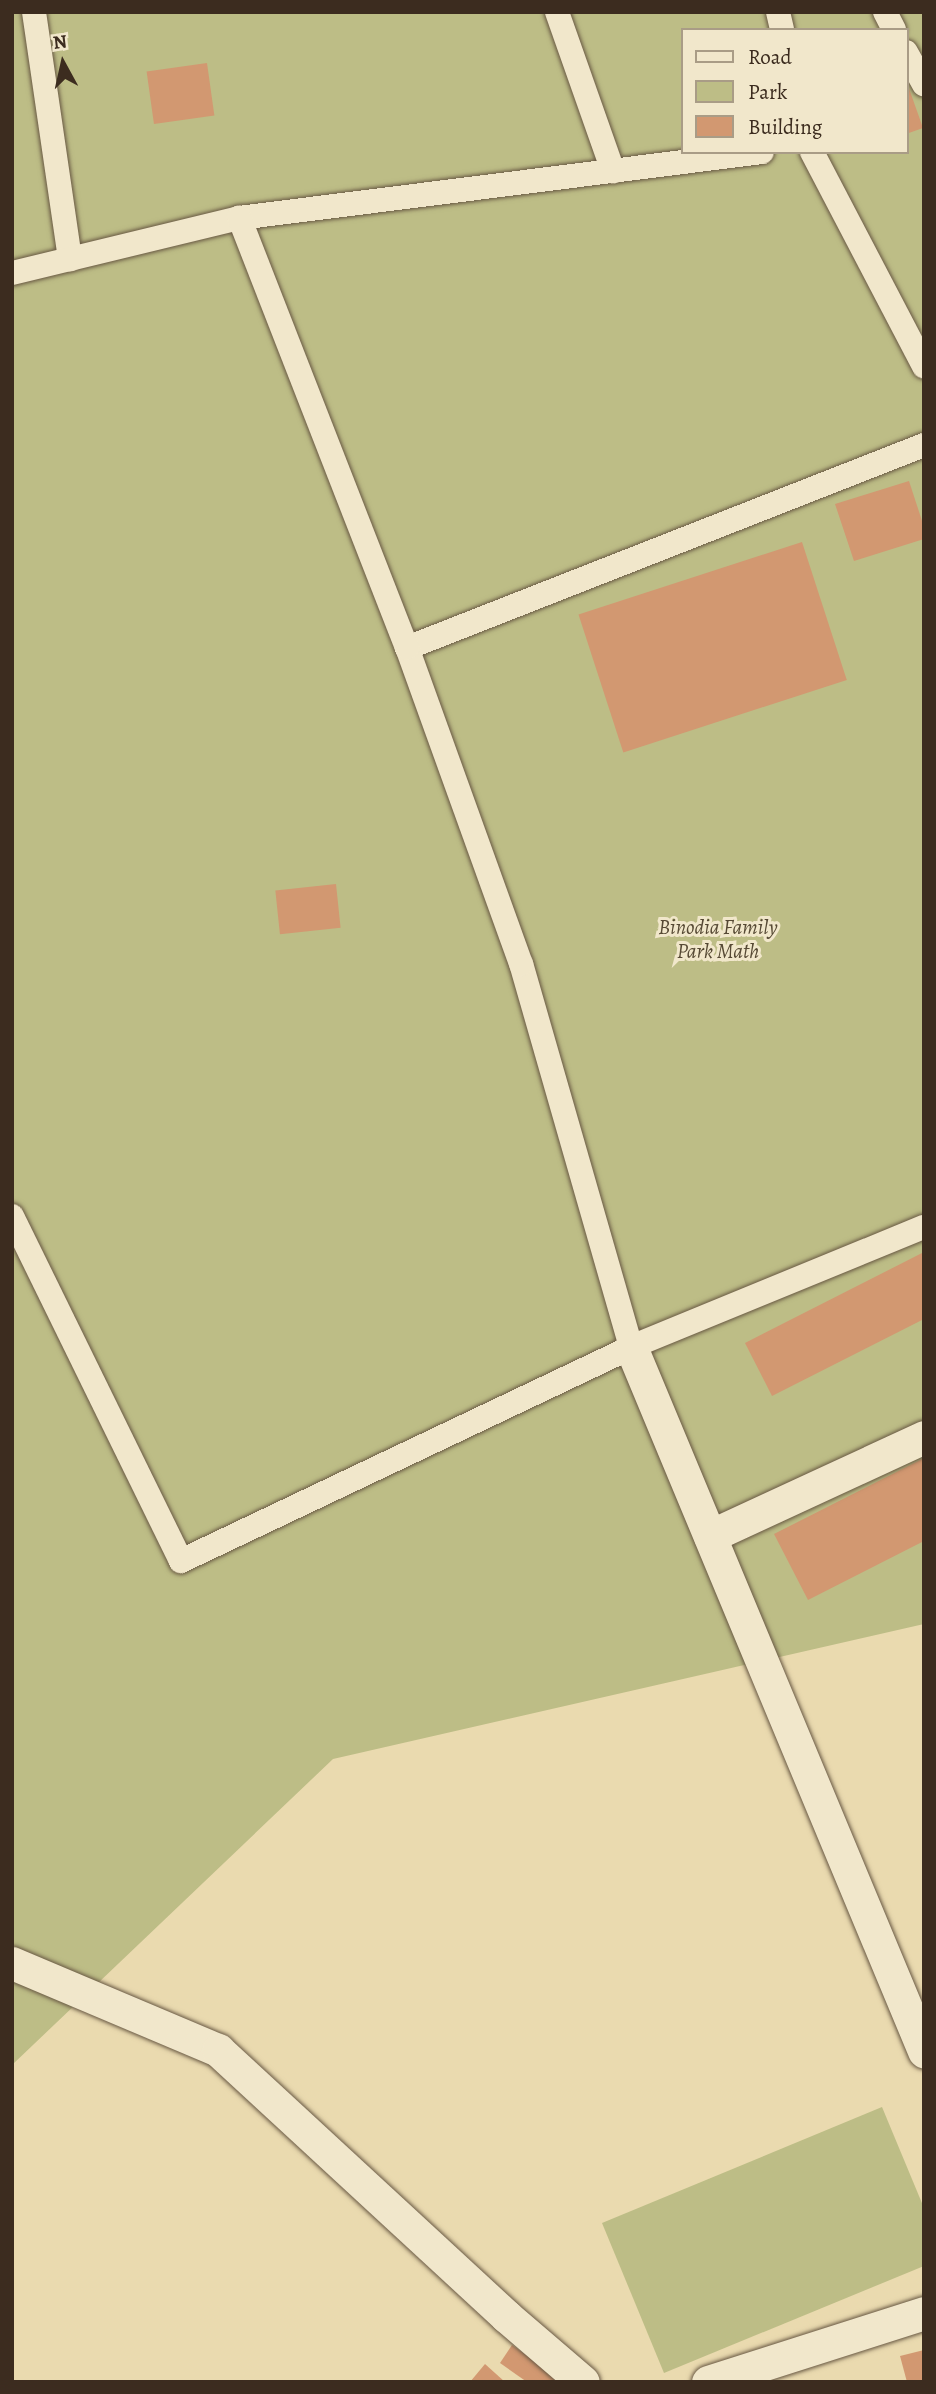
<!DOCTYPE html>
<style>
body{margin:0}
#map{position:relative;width:936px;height:2394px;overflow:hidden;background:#eadaaf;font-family:Alegreya,serif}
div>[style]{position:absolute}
.green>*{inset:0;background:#bdbd86}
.building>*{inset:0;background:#d29871;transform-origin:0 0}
.roads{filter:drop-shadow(0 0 2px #685843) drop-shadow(0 0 2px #685843)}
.pedestrian>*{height:24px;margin:-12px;padding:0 12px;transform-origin:12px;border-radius:12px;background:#f1e7cb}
.minor>*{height:33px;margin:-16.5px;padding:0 16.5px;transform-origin:16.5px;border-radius:16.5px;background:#f1e7cb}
span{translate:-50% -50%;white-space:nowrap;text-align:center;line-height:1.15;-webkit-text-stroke:6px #f1e7cb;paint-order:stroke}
.park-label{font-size:21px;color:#564934;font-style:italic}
.frame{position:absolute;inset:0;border:14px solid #3c2c1f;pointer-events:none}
.legend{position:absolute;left:681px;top:28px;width:228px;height:126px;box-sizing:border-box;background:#f1e7cb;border:2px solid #a99c86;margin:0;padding:9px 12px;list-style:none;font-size:21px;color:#3c2c1f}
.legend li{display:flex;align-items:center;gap:14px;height:35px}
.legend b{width:35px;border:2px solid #a99c86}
.north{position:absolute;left:28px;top:28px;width:70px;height:70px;-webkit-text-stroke:5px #f1e7cb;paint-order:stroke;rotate:352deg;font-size:19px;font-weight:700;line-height:28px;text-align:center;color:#3c2c1f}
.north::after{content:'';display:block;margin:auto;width:24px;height:32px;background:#3c2c1f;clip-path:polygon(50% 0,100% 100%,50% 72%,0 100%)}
</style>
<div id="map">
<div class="green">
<div style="clip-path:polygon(evenodd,12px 12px,924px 12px,924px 1624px,333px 1759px,12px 2065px,12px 12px,682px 30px,906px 30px,906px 152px,682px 152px,682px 30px)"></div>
<div style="clip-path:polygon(882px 2107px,924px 2208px,924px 2266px,664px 2373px,602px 2223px)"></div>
</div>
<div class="building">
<div style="left:207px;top:63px;width:53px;height:61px;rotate:82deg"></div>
<div style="clip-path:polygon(906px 80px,923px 128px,906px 134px)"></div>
<div style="clip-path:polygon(909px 481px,924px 527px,924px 539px,854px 561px,835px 504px)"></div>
<div style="left:802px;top:542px;width:145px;height:235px;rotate:72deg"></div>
<div style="left:336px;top:884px;width:44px;height:61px;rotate:84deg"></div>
<div style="clip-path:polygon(924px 1252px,924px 1319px,772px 1396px,745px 1343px)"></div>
<div style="clip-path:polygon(924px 1458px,924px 1541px,808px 1600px,774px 1534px)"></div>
<div style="clip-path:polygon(512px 2345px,564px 2382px,527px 2382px,500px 2363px)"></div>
<div style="clip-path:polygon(924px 2350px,924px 2382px,907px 2382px,900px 2356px)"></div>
<div style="clip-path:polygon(485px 2364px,505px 2382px,470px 2382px)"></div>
</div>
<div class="roads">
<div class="pedestrian">
<div style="left:34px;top:12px;width:250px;rotate:81.7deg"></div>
<div style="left:557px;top:12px;width:169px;rotate:70.6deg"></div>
<div style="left:778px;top:12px;width:18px;rotate:77deg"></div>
<div style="left:885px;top:12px;width:20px;rotate:63deg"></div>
<div style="left:906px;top:52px;width:37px;rotate:61deg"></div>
<div style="left:812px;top:152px;width:242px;rotate:62.4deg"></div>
<div style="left:12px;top:273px;width:234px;rotate:-13.6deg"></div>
<div style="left:239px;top:218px;width:527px;rotate:-7.19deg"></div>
<div style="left:407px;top:648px;width:555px;rotate:-21.44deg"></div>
<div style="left:12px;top:1216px;width:384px;rotate:63.9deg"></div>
<div style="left:181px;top:1561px;width:498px;rotate:-25.4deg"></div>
<div style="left:631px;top:1347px;width:398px;rotate:-106deg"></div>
<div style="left:521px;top:964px;width:336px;rotate:-109.8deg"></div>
<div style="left:407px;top:648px;width:462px;rotate:-111.3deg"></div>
<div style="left:631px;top:1347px;width:317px;rotate:-22.3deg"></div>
</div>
<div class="minor">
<div style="left:631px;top:1347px;width:763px;rotate:67.4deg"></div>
<div style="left:710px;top:1536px;width:236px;rotate:-24.8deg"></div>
<div style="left:12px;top:1963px;width:224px;rotate:22.9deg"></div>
<div style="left:218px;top:2050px;width:392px;rotate:42.7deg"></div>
<div style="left:506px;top:2316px;width:101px;rotate:40.6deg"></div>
<div style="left:708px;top:2382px;width:227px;rotate:-17.7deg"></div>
</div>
</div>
<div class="park-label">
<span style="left:718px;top:939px">Binodia Family<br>Park Math</span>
</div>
<div class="frame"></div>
<ul class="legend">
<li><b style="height:9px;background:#f1e7cb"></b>Road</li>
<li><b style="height:19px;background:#bdbd86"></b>Park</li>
<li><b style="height:19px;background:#d29871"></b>Building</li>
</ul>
<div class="north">N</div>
</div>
